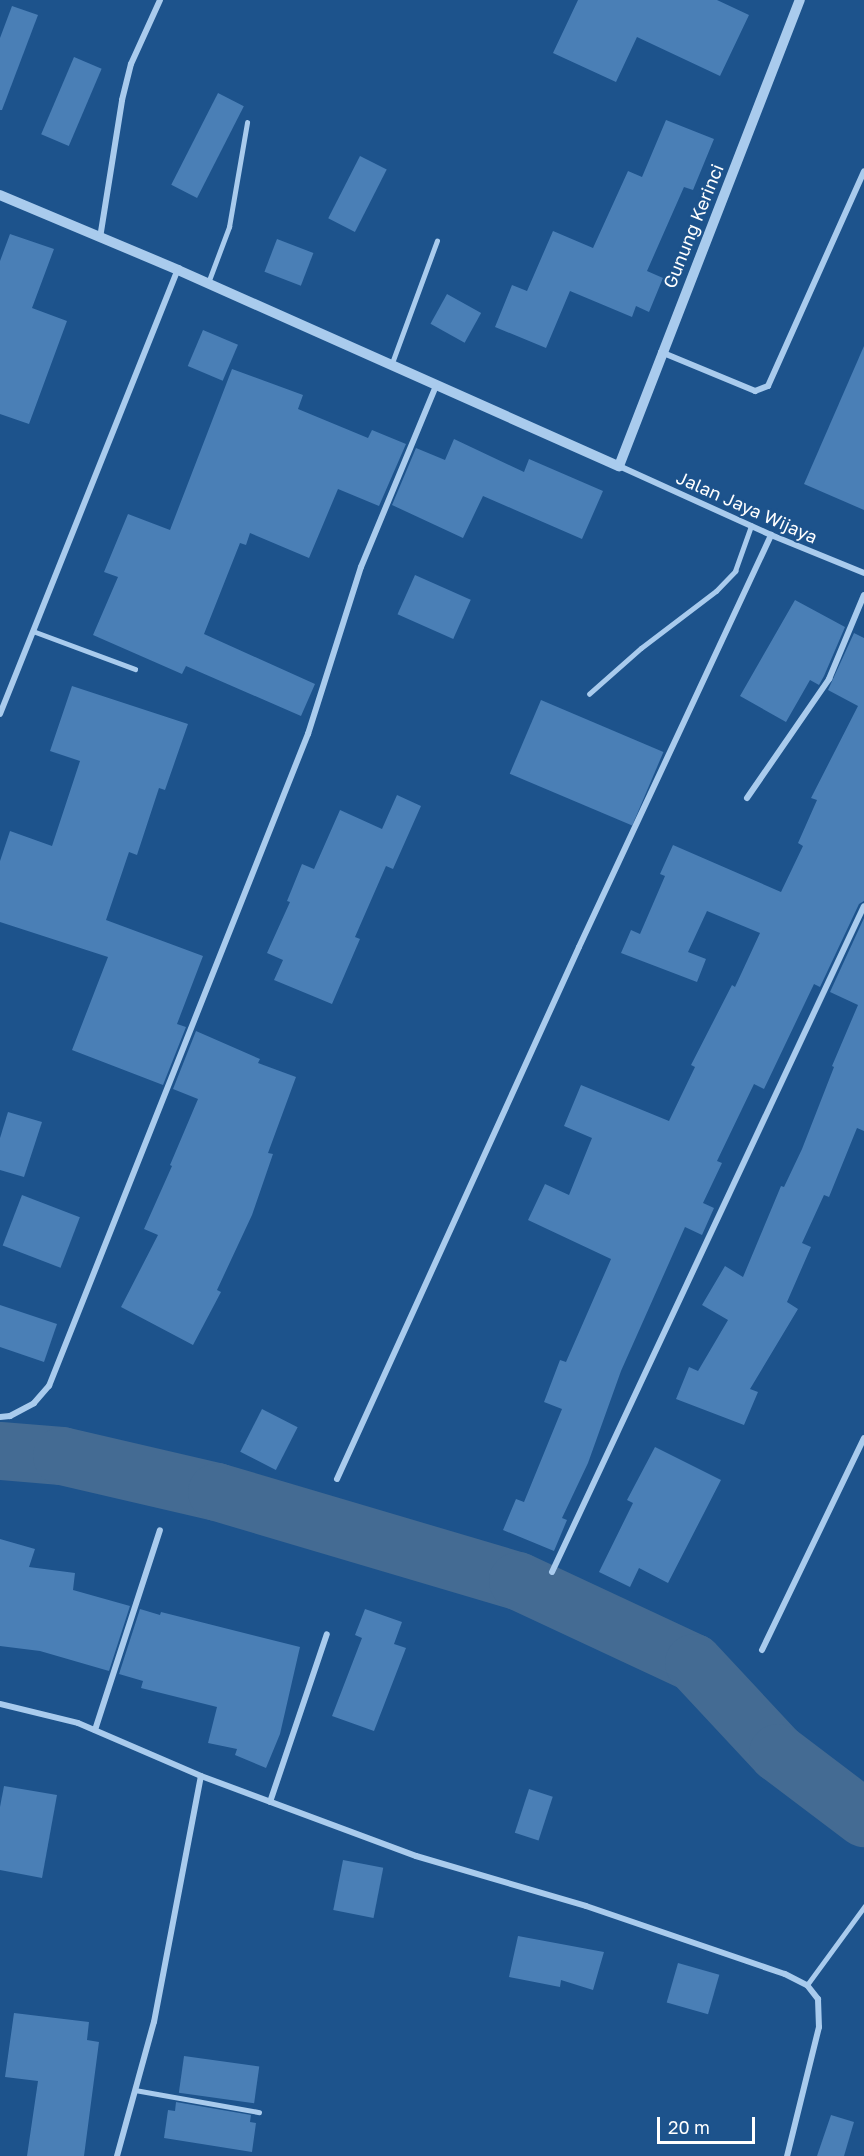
<!DOCTYPE html>
<style>
body{margin:0}
#map{position:relative;width:864px;height:2156px;overflow:hidden;background:#1d538c;font-family:"Golos Text",sans-serif}
div>[style]{position:absolute}
.river>*{height:58px;margin:-29px;padding:0 29px;transform-origin:29px;border-radius:29px;background:#446b93}
.building>*{inset:0;background:#4a7fb6;transform-origin:0 0}
.service>*{height:4.5px;margin:-2.25px;padding:0 2.25px;transform-origin:2.25px;border-radius:2.25px;background:#a9cbed}
.minor>*{height:6px;margin:-3px;padding:0 3px;transform-origin:3px;border-radius:3px;background:#a9cbed}
.tertiary>*{height:10px;margin:-5px;padding:0 5px;transform-origin:5px;border-radius:5px;background:#a9cbed}
span{translate:-50% -50%;white-space:nowrap;text-align:center;line-height:1.15;-webkit-text-stroke:4.5px #1d538c;paint-order:stroke}
.street-label{font-size:18px;color:#fff}
.scale{position:absolute;left:657px;top:2117px;width:98px;height:27px;box-sizing:border-box;border:3px solid #fff;border-top:0;padding-left:8px;font-size:18px;line-height:21px;white-space:nowrap;color:#fff;-webkit-text-stroke:4px #1d538c;paint-order:stroke}
</style>
<div id="map">
<div class="river">
<div style="left:0;top:1451px;width:62px;rotate:4.6deg"></div>
<div style="left:62px;top:1456px;width:159px;rotate:13.1deg"></div>
<div style="left:217px;top:1492px;width:314px;rotate:16.5deg"></div>
<div style="left:518px;top:1581px;width:194px;rotate:25deg"></div>
<div style="left:694px;top:1663px;width:123px;rotate:47deg"></div>
<div style="left:778px;top:1753px;width:108px;rotate:37.1deg"></div>
</div>
<div class="building">
<div style="clip-path:polygon(578px 0,717px 0,749px 15px,720px 76px,637px 37px,616px 82px,553px 53px)"></div>
<div style="clip-path:polygon(12px 6px,38px 15px,2px 110px,0 110px,0 38px)"></div>
<div style="left:74px;top:57px;width:30px;height:84px;rotate:23deg"></div>
<div style="left:218px;top:93px;width:29px;height:103px;rotate:27deg"></div>
<div style="clip-path:polygon(666px 120px,714px 139px,693px 190px,684px 187px,647px 271px,663px 278px,649px 312px,636px 306px,632px 317px,570px 291px,546px 348px,495px 327px,512px 285px,527px 291px,553px 231px,593px 248px,628px 171px,642px 177px)"></div>
<div style="left:360px;top:156px;width:30px;height:70px;rotate:27deg"></div>
<div style="clip-path:polygon(10px 234px,54px 249px,32px 308px,67px 321px,29px 424px,0 414px,0 261px)"></div>
<div style="left:277px;top:239px;width:39px;height:35px;rotate:21deg"></div>
<div style="left:447px;top:294px;width:39px;height:34px;rotate:29deg"></div>
<div style="left:203px;top:330px;width:38px;height:39px;rotate:23deg"></div>
<div style="clip-path:polygon(864px 346px,864px 510px,804px 484px)"></div>
<div style="clip-path:polygon(232px 369px,303px 395px,298px 409px,368px 438px,372px 430px,406px 444px,379px 506px,338px 489px,309px 558px,250px 533px,246px 545px,240px 543px,204px 634px,315px 684px,301px 716px,186px 666px,182px 674px,93px 635px,118px 577px,104px 572px,128px 514px,170px 530px)"></div>
<div style="clip-path:polygon(454px 439px,524px 472px,529px 459px,603px 491px,582px 539px,483px 496px,463px 538px,392px 505px,416px 448px,445px 460px)"></div>
<div style="left:415px;top:575px;width:61px;height:43px;rotate:24deg"></div>
<div style="clip-path:polygon(795px 600px,845px 627px,824px 676px,819px 685px,810px 680px,786px 722px,740px 696px)"></div>
<div style="clip-path:polygon(854px 633px,864px 638px,864px 901px,859px 904px,820px 987px,814px 984px,764px 1089px,754px 1084px,717px 1161px,722px 1163px,703px 1203px,714px 1208px,702px 1235px,685px 1227px,621px 1371px,588px 1463px,562px 1518px,567px 1520px,554px 1551px,503px 1530px,516px 1499px,524px 1502px,562px 1409px,544px 1402px,560px 1360px,566px 1362px,611px 1259px,528px 1220px,545px 1184px,569px 1195px,592px 1138px,564px 1126px,581px 1085px,669px 1121px,695px 1067px,691px 1065px,732px 985px,735px 987px,760px 933px,707px 911px,688px 952px,706px 959px,697px 982px,621px 953px,631px 930px,640px 934px,665px 876px,660px 874px,673px 845px,781px 892px,803px 846px,798px 843px,817px 800px,811px 798px,858px 706px,828px 690px)"></div>
<div style="clip-path:polygon(72px 686px,188px 724px,165px 790px,159px 788px,137px 855px,129px 852px,106px 920px,203px 956px,177px 1024px,186px 1027px,163px 1085px,72px 1050px,108px 957px,0 922px,0 861px,10px 831px,52px 846px,80px 761px,50px 751px)"></div>
<div style="left:541px;top:700px;width:133px;height:80px;rotate:23deg"></div>
<div style="clip-path:polygon(397px 795px,421px 806px,393px 869px,386px 866px,355px 937px,360px 939px,332px 1004px,274px 980px,283px 960px,267px 953px,290px 902px,287px 901px,302px 864px,314px 869px,340px 810px,382px 829px)"></div>
<div style="clip-path:polygon(864px 918px,864px 1131px,857px 1128px,829px 1197px,824px 1195px,802px 1243px,811px 1247px,787px 1302px,798px 1309px,750px 1389px,758px 1392px,744px 1425px,676px 1399px,689px 1367px,698px 1371px,728px 1320px,702px 1305px,725px 1266px,743px 1277px,781px 1186px,784px 1187px,802px 1149px,834px 1067px,832px 1066px,858px 1005px,830px 992px)"></div>
<div style="clip-path:polygon(196px 1031px,260px 1059px,258px 1063px,296px 1077px,268px 1153px,273px 1154px,252px 1215px,217px 1290px,221px 1292px,193px 1345px,121px 1307px,158px 1235px,144px 1229px,172px 1166px,170px 1165px,198px 1099px,173px 1089px)"></div>
<div style="clip-path:polygon(8px 1112px,42px 1122px,24px 1177px,0 1170px,0 1138px)"></div>
<div style="left:22px;top:1195px;width:62px;height:54px;rotate:21deg"></div>
<div style="clip-path:polygon(0 1305px,57px 1324px,44px 1362px,0 1347px)"></div>
<div style="left:262px;top:1409px;width:40px;height:48px;rotate:27deg"></div>
<div style="clip-path:polygon(655px 1447px,721px 1480px,668px 1583px,639px 1568px,630px 1587px,599px 1572px,633px 1503px,627px 1500px)"></div>
<div style="clip-path:polygon(0 1539px,35px 1549px,29px 1567px,75px 1573px,73px 1590px,130px 1606px,109px 1671px,40px 1651px,0 1646px)"></div>
<div style="clip-path:polygon(140px 1609px,160px 1615px,161px 1612px,300px 1647px,280px 1734px,266px 1768px,235px 1755px,237px 1749px,208px 1743px,217px 1707px,141px 1688px,143px 1681px,119px 1674px)"></div>
<div style="clip-path:polygon(365px 1609px,402px 1622px,394px 1644px,406px 1648px,374px 1731px,332px 1716px,362px 1638px,355px 1635px)"></div>
<div style="clip-path:polygon(4px 1786px,57px 1795px,42px 1878px,0 1870px,0 1807px)"></div>
<div style="left:529px;top:1789px;width:25px;height:46px;rotate:18deg"></div>
<div style="left:343px;top:1860px;width:41px;height:51px;rotate:11deg"></div>
<div style="clip-path:polygon(518px 1936px,604px 1952px,593px 1990px,561px 1980px,560px 1987px,509px 1977px)"></div>
<div style="left:678px;top:1963px;width:43px;height:41px;rotate:16deg"></div>
<div style="clip-path:polygon(14px 2013px,89px 2022px,87px 2040px,99px 2042px,84px 2156px,27px 2156px,38px 2081px,5px 2077px)"></div>
<div style="left:184px;top:2056px;width:76px;height:37px;rotate:8deg"></div>
<div style="clip-path:polygon(176px 2102px,251px 2115px,250px 2122px,256px 2123px,252px 2152px,164px 2138px,168px 2110px,175px 2111px)"></div>
<div style="clip-path:polygon(831px 2115px,854px 2122px,844px 2156px,817px 2156px)"></div>
</div>
<div class="service">
<div style="left:208px;top:283px;width:60px;rotate:-69.4deg"></div>
<div style="left:229px;top:227px;width:106px;rotate:-80.2deg"></div>
<div style="left:392px;top:363px;width:130px;rotate:-69.8deg"></div>
<div style="left:33px;top:631px;width:109px;rotate:20.4deg"></div>
<div style="left:589px;top:694px;width:69px;rotate:-41.5deg"></div>
<div style="left:641px;top:648px;width:94px;rotate:-37.2deg"></div>
<div style="left:716px;top:591px;width:28px;rotate:-46deg"></div>
<div style="left:735px;top:571px;width:48px;rotate:-70.4deg"></div>
<div style="left:807px;top:1985px;width:97px;rotate:-53.8deg"></div>
<div style="left:135px;top:2090px;width:126px;rotate:10.1deg"></div>
</div>
<div class="minor">
<div style="left:100px;top:238px;width:140px;rotate:-80.9deg"></div>
<div style="left:122px;top:100px;width:37px;rotate:-76deg"></div>
<div style="left:131px;top:64px;width:70px;rotate:-65.6deg"></div>
<div style="left:661px;top:352px;width:102px;rotate:22.5deg"></div>
<div style="left:755px;top:391px;width:14px;rotate:-21deg"></div>
<div style="left:768px;top:386px;width:235px;rotate:-65.9deg"></div>
<div style="left:619px;top:466px;width:167px;rotate:24.4deg"></div>
<div style="left:771px;top:535px;width:100px;rotate:22.2deg"></div>
<div style="left:0;top:714px;width:478px;rotate:-68.2deg"></div>
<div style="left:747px;top:798px;width:145px;rotate:-55.4deg"></div>
<div style="left:829px;top:679px;width:91px;rotate:-67.4deg"></div>
<div style="left:0;top:1417px;width:10px;rotate:-6deg"></div>
<div style="left:10px;top:1416px;width:27px;rotate:-28deg"></div>
<div style="left:34px;top:1403px;width:23px;rotate:-49deg"></div>
<div style="left:49px;top:1386px;width:702px;rotate:-68.34deg"></div>
<div style="left:308px;top:734px;width:175px;rotate:-72.4deg"></div>
<div style="left:361px;top:567px;width:196px;rotate:-67.5deg"></div>
<div style="left:337px;top:1479px;width:584px;rotate:-65.54deg"></div>
<div style="left:579px;top:947px;width:455px;rotate:-65deg"></div>
<div style="left:552px;top:1572px;width:735px;rotate:-64.9deg"></div>
<div style="left:762px;top:1650px;width:235px;rotate:-64.3deg"></div>
<div style="left:0;top:1704px;width:80px;rotate:13.7deg"></div>
<div style="left:78px;top:1723px;width:134px;rotate:23.3deg"></div>
<div style="left:201px;top:1776px;width:229px;rotate:20.4deg"></div>
<div style="left:416px;top:1856px;width:177px;rotate:16.4deg"></div>
<div style="left:586px;top:1906px;width:210px;rotate:18.9deg"></div>
<div style="left:785px;top:1974px;width:25px;rotate:27deg"></div>
<div style="left:807px;top:1985px;width:18px;rotate:52deg"></div>
<div style="left:818px;top:1999px;width:28px;rotate:88deg"></div>
<div style="left:819px;top:2027px;width:133px;rotate:103.9deg"></div>
<div style="left:95px;top:1730px;width:210px;rotate:-72deg"></div>
<div style="left:270px;top:1802px;width:177px;rotate:-71.3deg"></div>
<div style="left:117px;top:2156px;width:139px;rotate:-74.6deg"></div>
<div style="left:154px;top:2022px;width:250px;rotate:-79.2deg"></div>
</div>
<div class="tertiary">
<div style="left:0;top:195px;width:193px;rotate:22.8deg"></div>
<div style="left:178px;top:270px;width:483px;rotate:24deg"></div>
<div style="left:619px;top:466px;width:500px;rotate:-68.8deg"></div>
</div>
<div class="street-label">
<span style="left:693px;top:226px;rotate:-68deg">Gunung Kerinci</span>
<span style="left:747px;top:507px;rotate:24deg">Jalan Jaya Wijaya</span>
</div>
<div class="scale">20 m</div>
</div>
